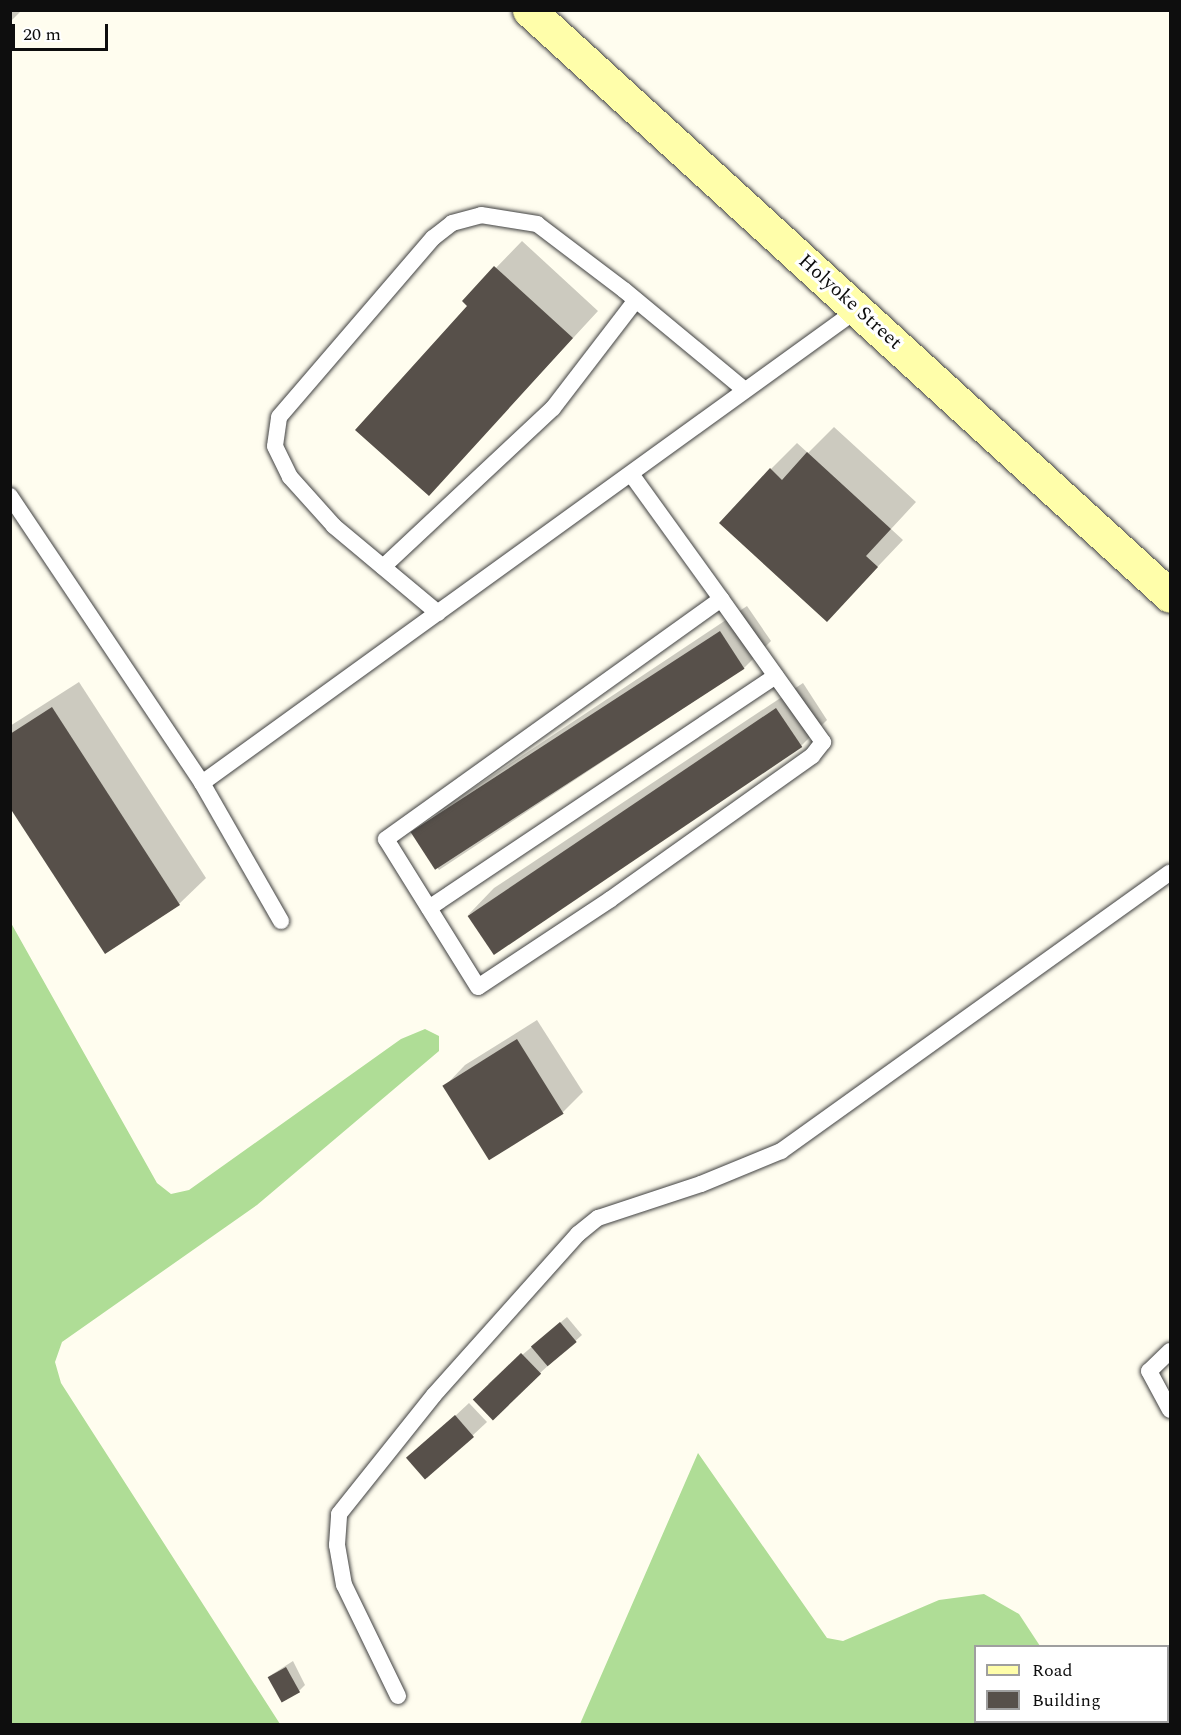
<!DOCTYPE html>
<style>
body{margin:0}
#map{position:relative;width:1181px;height:1735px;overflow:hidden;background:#fffdef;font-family:Spectral,serif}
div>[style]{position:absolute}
.forest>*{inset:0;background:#afdd96}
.shadow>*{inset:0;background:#0003}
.building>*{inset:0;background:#57504a;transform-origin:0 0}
.roads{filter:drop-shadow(0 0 2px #414141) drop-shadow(0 0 2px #414141)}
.lane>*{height:16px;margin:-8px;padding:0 8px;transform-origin:8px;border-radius:8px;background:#fff}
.secondary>*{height:33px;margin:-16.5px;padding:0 16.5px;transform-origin:16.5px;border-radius:16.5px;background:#fffeaa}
span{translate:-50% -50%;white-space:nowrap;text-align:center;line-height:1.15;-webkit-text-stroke:6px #fff;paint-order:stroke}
.street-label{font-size:20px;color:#0e0e0e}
.frame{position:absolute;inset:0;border:12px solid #0e0e0e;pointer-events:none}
.legend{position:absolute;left:974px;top:1645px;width:195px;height:78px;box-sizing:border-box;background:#fff;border:2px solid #9f9f9f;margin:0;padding:8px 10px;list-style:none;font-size:18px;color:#0e0e0e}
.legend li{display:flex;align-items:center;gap:12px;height:30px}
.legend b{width:30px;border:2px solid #9f9f9f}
.scale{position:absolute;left:12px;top:24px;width:96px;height:27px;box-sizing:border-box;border:3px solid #0e0e0e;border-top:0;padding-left:8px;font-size:18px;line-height:21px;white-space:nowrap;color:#0e0e0e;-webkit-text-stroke:4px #fff;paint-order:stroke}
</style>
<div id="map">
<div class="forest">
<div style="clip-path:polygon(11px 923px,157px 1183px,171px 1194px,189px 1190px,401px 1039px,425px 1029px,439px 1036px,439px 1051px,257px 1205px,62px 1342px,55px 1362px,61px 1383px,280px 1724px,11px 1724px)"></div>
<div style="clip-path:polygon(698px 1453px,827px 1638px,843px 1641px,939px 1600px,984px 1594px,1019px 1614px,1040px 1646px,976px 1646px,976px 1722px,1092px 1724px,580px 1724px)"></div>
</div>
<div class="shadow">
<div style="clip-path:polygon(10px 10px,21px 11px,10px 22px)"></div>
<div style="clip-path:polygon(522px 241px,598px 311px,429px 494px,469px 306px,464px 301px)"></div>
<div style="clip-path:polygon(834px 427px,916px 502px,891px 529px,903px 540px,827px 620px,771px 469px,797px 443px,808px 453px)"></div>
<div style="clip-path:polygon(747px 606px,771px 641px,744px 668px,439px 870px,415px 835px,442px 809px)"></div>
<div style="clip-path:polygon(79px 682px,206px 878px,179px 904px,10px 805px,10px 726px)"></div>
<div style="clip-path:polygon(803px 683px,827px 720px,801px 746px,468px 915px,494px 888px)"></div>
<div style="clip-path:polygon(537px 1020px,583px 1092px,563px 1112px,445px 1086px,465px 1065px)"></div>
<div style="clip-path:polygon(567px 1317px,582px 1335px,540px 1373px,488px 1384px)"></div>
<div style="clip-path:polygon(469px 1403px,487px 1422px,427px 1478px,423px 1446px)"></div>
<div style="clip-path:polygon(293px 1661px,305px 1685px,299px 1691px,268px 1677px)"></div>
<div style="clip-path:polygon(1170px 1670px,1170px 1724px,1165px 1724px,1168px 1673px)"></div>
</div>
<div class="building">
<div style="clip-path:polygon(494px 266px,573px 338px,429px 496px,355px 430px,467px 306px,462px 301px)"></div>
<div style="clip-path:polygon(807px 452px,891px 529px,866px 556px,878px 567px,827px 622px,719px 523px,770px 468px,782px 480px)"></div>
<div style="left:720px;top:631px;width:45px;height:369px;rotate:57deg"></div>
<div style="clip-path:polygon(52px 707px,180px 905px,105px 954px,10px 808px,10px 734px)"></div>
<div style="left:776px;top:708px;width:47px;height:372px;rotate:56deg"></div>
<div style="left:517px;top:1039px;width:88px;height:88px;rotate:58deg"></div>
<div style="left:560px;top:1322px;width:26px;height:38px;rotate:50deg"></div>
<div style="left:521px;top:1353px;width:29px;height:67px;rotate:46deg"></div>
<div style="left:455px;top:1415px;width:29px;height:65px;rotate:49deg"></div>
<div style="left:286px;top:1667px;width:29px;height:21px;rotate:61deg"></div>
<div style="clip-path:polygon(1170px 1677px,1170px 1724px,1164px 1724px,1162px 1722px,1168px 1722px)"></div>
</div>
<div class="roads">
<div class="lane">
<div style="left:631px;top:474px;width:154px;rotate:54.2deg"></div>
<div style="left:721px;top:599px;width:176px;rotate:54.5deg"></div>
<div style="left:823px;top:742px;width:18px;rotate:128deg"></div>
<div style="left:812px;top:756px;width:247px;rotate:144.6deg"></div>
<div style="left:611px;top:899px;width:159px;rotate:146.5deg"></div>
<div style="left:478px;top:987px;width:174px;rotate:-121.9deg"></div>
<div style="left:386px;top:839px;width:412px;rotate:-35.6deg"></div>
<div style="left:10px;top:496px;width:345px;rotate:56.2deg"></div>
<div style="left:202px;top:783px;width:159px;rotate:60.2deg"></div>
<div style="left:383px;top:567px;width:233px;rotate:-43.1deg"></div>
<div style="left:553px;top:408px;width:136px;rotate:-52.5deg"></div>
<div style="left:438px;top:613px;width:136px;rotate:-140.1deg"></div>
<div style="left:334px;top:526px;width:66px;rotate:-131.9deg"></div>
<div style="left:290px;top:477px;width:34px;rotate:-116deg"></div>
<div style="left:275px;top:446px;width:29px;rotate:-82deg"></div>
<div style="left:279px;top:417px;width:236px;rotate:-49.3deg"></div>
<div style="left:433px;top:238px;width:24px;rotate:-38deg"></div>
<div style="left:452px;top:223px;width:30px;rotate:-15deg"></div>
<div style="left:481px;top:215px;width:57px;rotate:9.1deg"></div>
<div style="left:537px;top:224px;width:109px;rotate:37.2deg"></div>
<div style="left:624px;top:290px;width:157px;rotate:39.6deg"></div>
<div style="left:202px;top:783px;width:809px;rotate:-35.85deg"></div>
<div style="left:429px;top:908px;width:417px;rotate:-33.8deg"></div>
<div style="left:1170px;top:1351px;width:29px;rotate:136deg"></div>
<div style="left:1149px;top:1371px;width:44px;rotate:61.7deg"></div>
<div style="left:398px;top:1696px;width:123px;rotate:-115.9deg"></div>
<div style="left:344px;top:1585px;width:41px;rotate:-99.9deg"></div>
<div style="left:337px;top:1545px;width:31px;rotate:-86deg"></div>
<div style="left:339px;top:1514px;width:152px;rotate:-51.4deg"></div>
<div style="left:434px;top:1395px;width:216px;rotate:-48.2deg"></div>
<div style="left:578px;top:1234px;width:26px;rotate:-39deg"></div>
<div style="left:598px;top:1218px;width:108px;rotate:-18.3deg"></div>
<div style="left:701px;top:1184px;width:87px;rotate:-22.4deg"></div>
<div style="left:781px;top:1151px;width:478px;rotate:-35.6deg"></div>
</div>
<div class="secondary">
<div style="left:529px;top:10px;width:868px;rotate:42.43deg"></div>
</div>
</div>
<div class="street-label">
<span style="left:850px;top:302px;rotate:42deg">Holyoke Street</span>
</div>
<div class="frame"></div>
<ul class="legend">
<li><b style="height:8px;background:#fffeaa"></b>Road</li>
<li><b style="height:16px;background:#57504a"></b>Building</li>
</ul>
<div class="scale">20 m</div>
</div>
